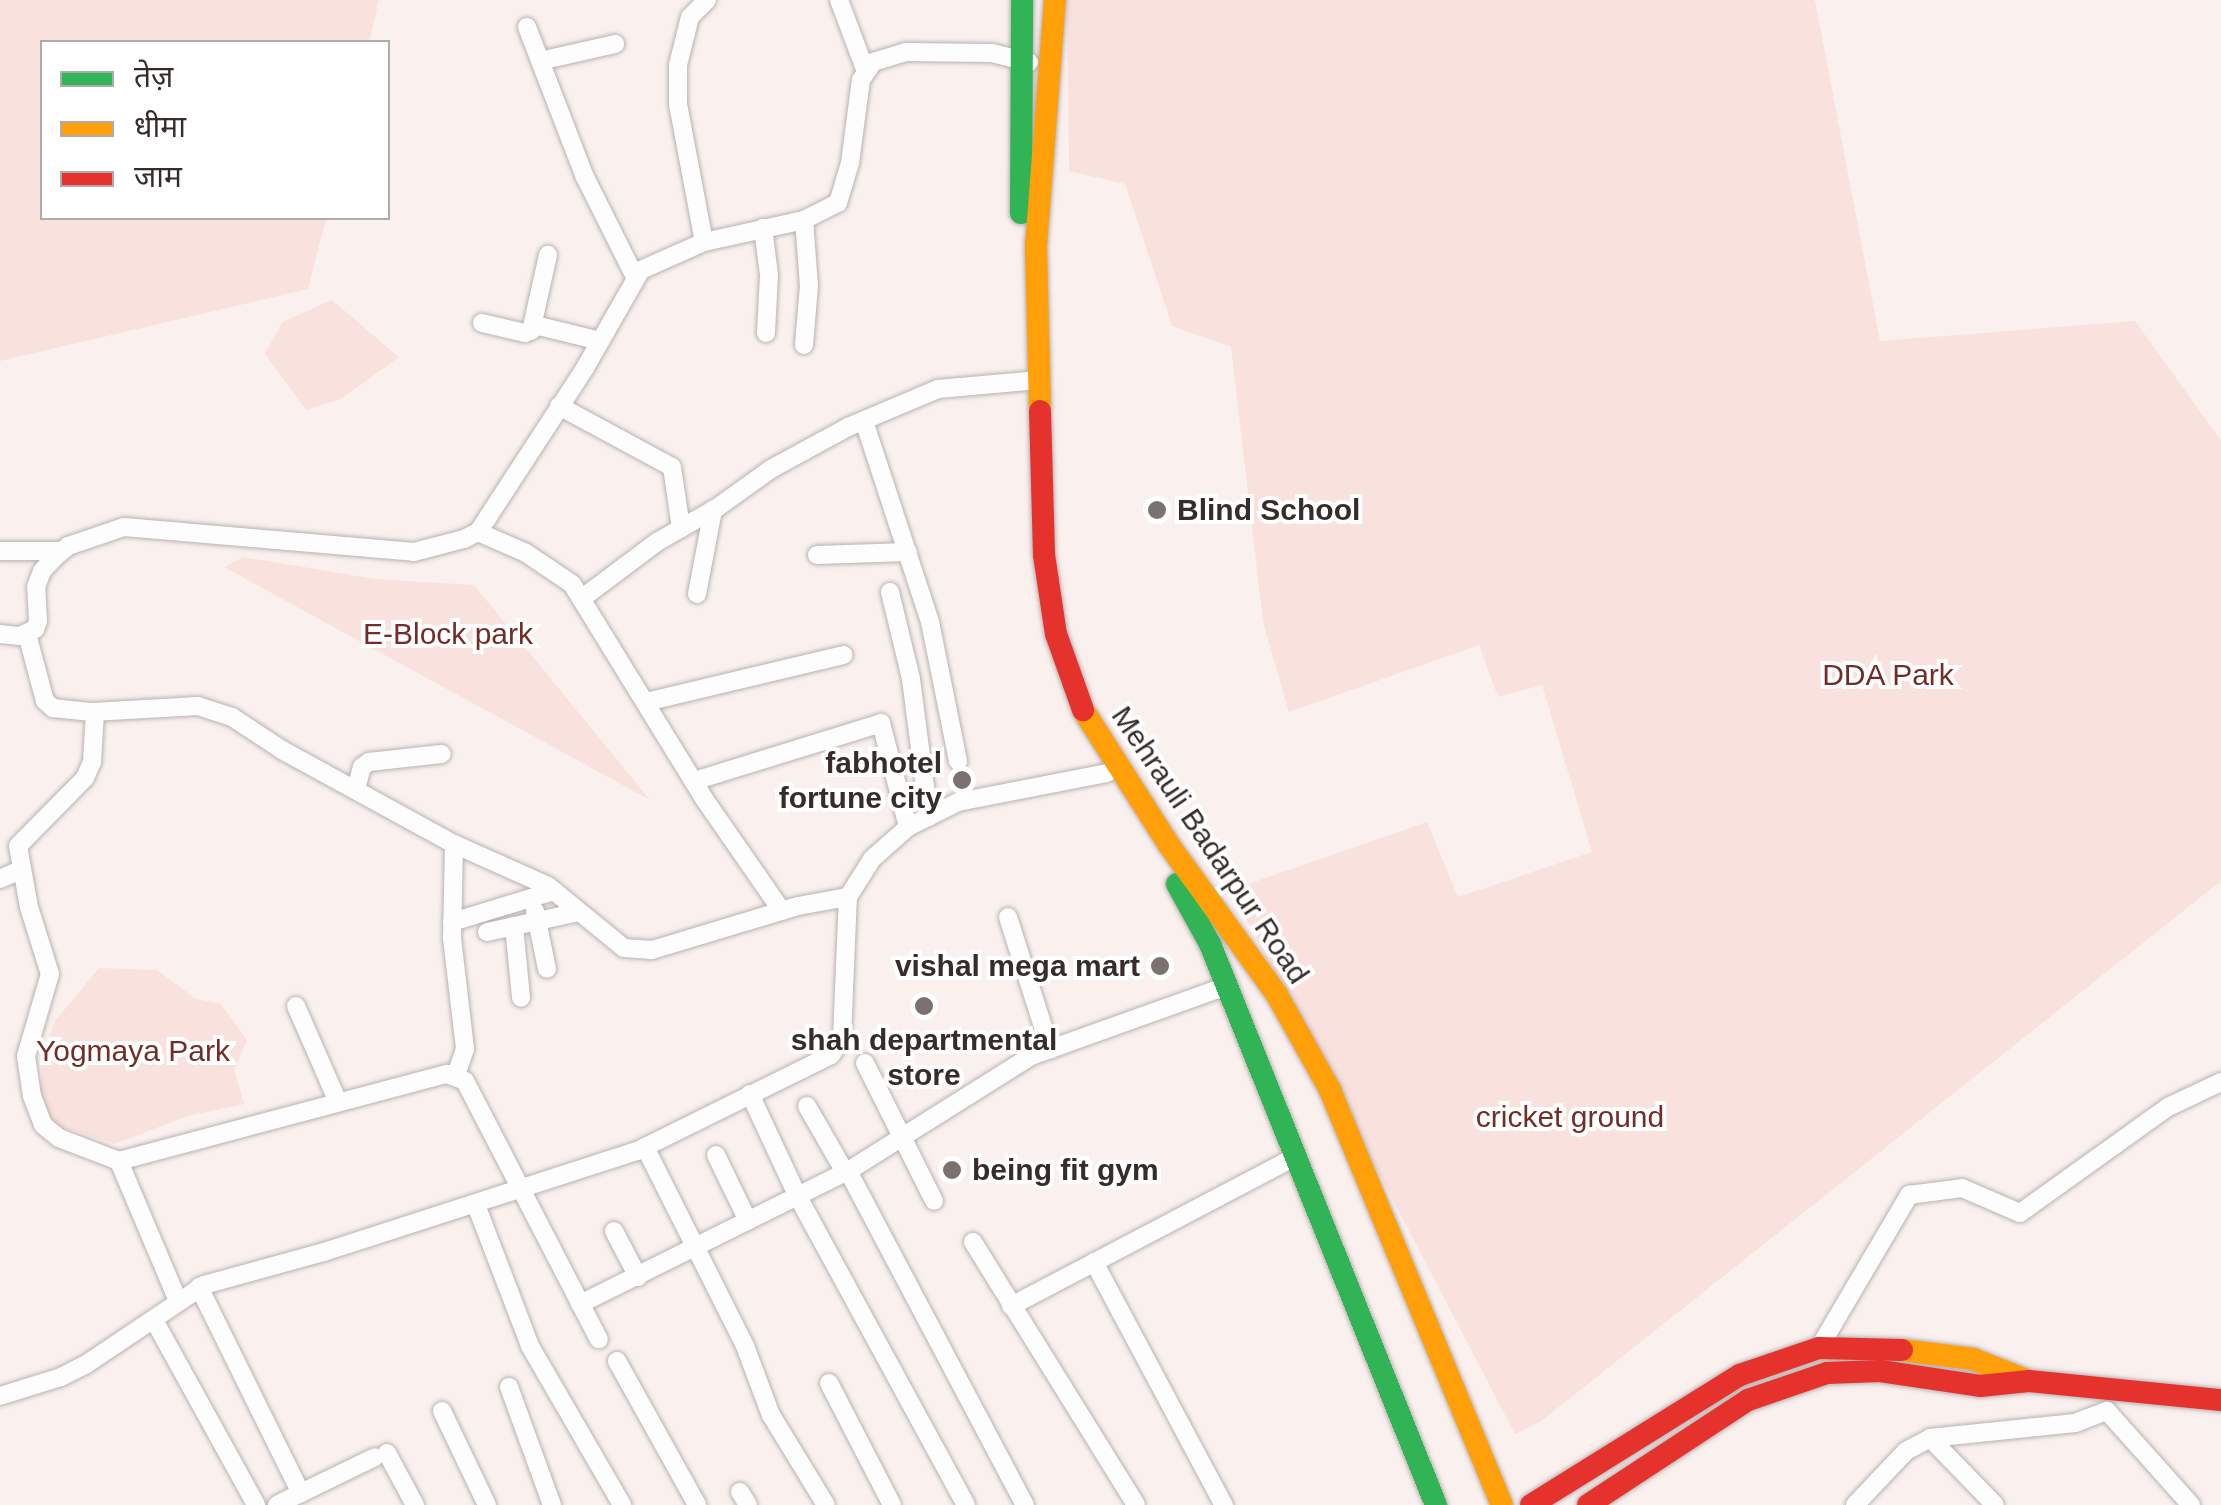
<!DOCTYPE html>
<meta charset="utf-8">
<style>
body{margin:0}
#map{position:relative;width:2221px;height:1505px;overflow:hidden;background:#faf1ef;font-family:Arial,"Noto Sans Devanagari",sans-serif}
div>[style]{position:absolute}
.green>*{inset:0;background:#f9e1dd}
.roads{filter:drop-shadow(0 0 2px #bab1b0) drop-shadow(0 0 2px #bab1b0)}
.street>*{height:18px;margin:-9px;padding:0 9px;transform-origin:9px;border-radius:9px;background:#fefdfd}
.fast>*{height:22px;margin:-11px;padding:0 11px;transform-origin:11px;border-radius:11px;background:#30b455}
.slow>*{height:22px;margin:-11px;padding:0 11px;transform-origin:11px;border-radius:11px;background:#ff9f0a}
.jam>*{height:22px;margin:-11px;padding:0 11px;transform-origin:11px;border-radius:11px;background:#e5322d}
.dots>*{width:28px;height:28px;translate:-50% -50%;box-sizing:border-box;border:5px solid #fff;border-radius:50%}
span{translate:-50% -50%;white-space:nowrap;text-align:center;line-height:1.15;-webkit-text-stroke:8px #fff;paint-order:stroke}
.poi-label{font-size:30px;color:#362c2a;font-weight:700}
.left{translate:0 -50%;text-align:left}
.right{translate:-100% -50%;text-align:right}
.park-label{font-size:30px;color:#712d26}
.street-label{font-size:30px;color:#362c2a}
.legend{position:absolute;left:40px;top:40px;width:350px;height:180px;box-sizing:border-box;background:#fff;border:2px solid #afabaa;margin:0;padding:12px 18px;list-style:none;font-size:30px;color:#362c2a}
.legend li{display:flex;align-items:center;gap:20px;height:50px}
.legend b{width:50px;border:2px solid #afabaa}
</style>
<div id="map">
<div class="green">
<div style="clip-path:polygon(0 0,379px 0,369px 42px,42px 42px,42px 218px,326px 218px,308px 289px,0 361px)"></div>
<div style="clip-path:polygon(1067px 0,1815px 0,1880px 341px,2135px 321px,2221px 441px,2221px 881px,1540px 1422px,1515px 1434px,1231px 890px,1427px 822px,1458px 897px,1592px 852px,1542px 685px,1498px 697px,1479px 645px,1289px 712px,1263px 622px,1231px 347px,1172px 326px,1125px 184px,1069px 171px)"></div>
<div style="clip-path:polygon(332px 300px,399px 357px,341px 399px,306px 410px,265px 354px,282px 322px)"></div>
<div style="clip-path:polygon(243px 557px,375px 579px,474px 585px,650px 800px,224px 567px)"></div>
<div style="clip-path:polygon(99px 968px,157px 970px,196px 999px,220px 1003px,247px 1040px,234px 1069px,244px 1104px,188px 1116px,115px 1144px,57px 1125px,47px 1110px,41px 1089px,43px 1054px,55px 1021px)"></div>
</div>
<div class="roads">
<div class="street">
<div style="left:839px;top:0;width:74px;rotate:69.4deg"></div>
<div style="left:527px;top:27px;width:161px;rotate:68.9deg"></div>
<div style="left:585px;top:177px;width:112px;rotate:63.4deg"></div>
<div style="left:540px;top:61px;width:77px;rotate:-12.8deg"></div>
<div style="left:763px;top:228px;width:47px;rotate:82.7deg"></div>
<div style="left:769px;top:275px;width:58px;rotate:93deg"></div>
<div style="left:704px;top:242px;width:140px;rotate:-100.7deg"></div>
<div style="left:678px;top:104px;width:39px;rotate:-90deg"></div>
<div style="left:678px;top:65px;width:49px;rotate:-76deg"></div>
<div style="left:690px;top:17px;width:24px;rotate:-45deg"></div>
<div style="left:482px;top:323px;width:44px;rotate:13.1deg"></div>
<div style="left:525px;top:333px;width:16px;rotate:-27deg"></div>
<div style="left:539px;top:326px;width:63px;rotate:13.8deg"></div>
<div style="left:531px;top:331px;width:78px;rotate:-77.4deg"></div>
<div style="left:804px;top:345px;width:59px;rotate:-85.2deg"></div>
<div style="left:809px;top:286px;width:66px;rotate:-94.3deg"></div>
<div style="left:559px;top:406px;width:128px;rotate:28.4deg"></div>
<div style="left:672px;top:467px;width:62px;rotate:81.6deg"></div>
<div style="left:864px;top:421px;width:212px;rotate:71.8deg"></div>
<div style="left:930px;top:622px;width:142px;rotate:78.6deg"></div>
<div style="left:478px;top:532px;width:52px;rotate:23.6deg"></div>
<div style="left:526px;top:553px;width:55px;rotate:34deg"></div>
<div style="left:572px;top:584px;width:254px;rotate:58.4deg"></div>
<div style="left:705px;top:800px;width:135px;rotate:55.3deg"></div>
<div style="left:0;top:551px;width:61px"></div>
<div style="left:817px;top:555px;width:91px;rotate:-1.9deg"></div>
<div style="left:890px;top:592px;width:89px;rotate:76.4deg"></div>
<div style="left:911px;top:679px;width:139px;rotate:82.6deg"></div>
<div style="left:697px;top:594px;width:86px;rotate:-79.2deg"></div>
<div style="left:581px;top:599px;width:95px;rotate:-36.9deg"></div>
<div style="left:657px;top:542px;width:70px;rotate:-29.8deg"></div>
<div style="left:718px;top:507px;width:65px;rotate:-35.6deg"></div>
<div style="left:771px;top:469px;width:88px;rotate:-28.6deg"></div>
<div style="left:848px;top:427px;width:98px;rotate:-22.9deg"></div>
<div style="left:938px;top:389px;width:101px;rotate:-5.1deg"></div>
<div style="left:0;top:634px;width:20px;rotate:6deg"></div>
<div style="left:20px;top:636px;width:17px;rotate:-25deg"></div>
<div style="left:35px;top:629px;width:9px;rotate:-69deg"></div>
<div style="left:38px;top:621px;width:34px;rotate:-93deg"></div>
<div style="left:36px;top:587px;width:17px;rotate:-69deg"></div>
<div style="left:42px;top:571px;width:19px;rotate:-47deg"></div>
<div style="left:55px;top:557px;width:17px;rotate:-40deg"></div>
<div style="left:68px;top:546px;width:59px;rotate:-18.7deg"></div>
<div style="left:124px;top:527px;width:291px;rotate:4.9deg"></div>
<div style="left:414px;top:552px;width:52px;rotate:-14.6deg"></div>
<div style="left:464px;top:539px;width:16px;rotate:-27deg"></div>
<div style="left:478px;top:532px;width:18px;rotate:-56deg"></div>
<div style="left:488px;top:517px;width:178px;rotate:-56.9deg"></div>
<div style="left:585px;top:368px;width:113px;rotate:-60.3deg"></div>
<div style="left:641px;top:270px;width:69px;rotate:-24deg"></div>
<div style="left:704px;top:242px;width:102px;rotate:-12.4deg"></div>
<div style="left:804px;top:220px;width:38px;rotate:-27deg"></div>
<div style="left:838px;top:203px;width:42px;rotate:-73.3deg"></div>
<div style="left:850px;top:163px;width:84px;rotate:-82.5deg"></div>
<div style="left:861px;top:80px;width:22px;rotate:-56deg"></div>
<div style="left:873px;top:62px;width:34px;rotate:-17deg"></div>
<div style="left:906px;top:52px;width:86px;rotate:0.7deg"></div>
<div style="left:992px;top:53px;width:38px;rotate:14deg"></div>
<div style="left:27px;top:634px;width:69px;rotate:75deg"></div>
<div style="left:45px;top:701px;width:11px;rotate:41deg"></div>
<div style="left:53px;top:708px;width:39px;rotate:6deg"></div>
<div style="left:92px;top:712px;width:106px;rotate:-3.2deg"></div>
<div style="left:198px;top:706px;width:36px;rotate:18deg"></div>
<div style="left:232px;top:717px;width:60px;rotate:33.4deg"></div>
<div style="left:282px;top:750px;width:196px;rotate:28.7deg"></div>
<div style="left:454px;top:844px;width:103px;rotate:24.1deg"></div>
<div style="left:548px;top:886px;width:98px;rotate:39.2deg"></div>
<div style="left:624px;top:948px;width:28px;rotate:4deg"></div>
<div style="left:652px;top:950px;width:152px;rotate:-16.8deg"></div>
<div style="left:798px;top:906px;width:51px;rotate:-10.2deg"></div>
<div style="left:646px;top:702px;width:203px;rotate:-13.4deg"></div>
<div style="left:95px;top:712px;width:50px;rotate:93.4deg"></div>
<div style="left:92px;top:762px;width:17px;rotate:114deg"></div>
<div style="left:85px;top:778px;width:95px;rotate:134.6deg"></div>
<div style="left:18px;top:846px;width:62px;rotate:79.8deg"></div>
<div style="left:29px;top:907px;width:70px;rotate:72.6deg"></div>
<div style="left:50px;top:974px;width:85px;rotate:106.3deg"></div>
<div style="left:26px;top:1056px;width:40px;rotate:81.5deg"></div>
<div style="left:32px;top:1096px;width:31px;rotate:69deg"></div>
<div style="left:43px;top:1125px;width:21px;rotate:39deg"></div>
<div style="left:59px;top:1138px;width:64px;rotate:21deg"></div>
<div style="left:694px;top:781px;width:196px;rotate:-17.2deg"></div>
<div style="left:881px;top:723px;width:107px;rotate:75.4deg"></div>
<div style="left:356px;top:789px;width:23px;rotate:-75deg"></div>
<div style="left:362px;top:767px;width:9px;rotate:-36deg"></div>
<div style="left:369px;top:762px;width:73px;rotate:-6.3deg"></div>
<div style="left:454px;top:844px;width:94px;rotate:91.2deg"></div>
<div style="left:452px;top:938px;width:112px;rotate:83.3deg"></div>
<div style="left:465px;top:1049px;width:28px;rotate:109deg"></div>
<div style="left:0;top:879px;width:24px;rotate:-24deg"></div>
<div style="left:535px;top:911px;width:59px;rotate:78.3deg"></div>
<div style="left:1008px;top:917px;width:139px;rotate:72.3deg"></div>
<div style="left:452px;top:922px;width:107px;rotate:-16.9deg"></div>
<div style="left:514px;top:926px;width:72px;rotate:84.4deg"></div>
<div style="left:487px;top:932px;width:94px;rotate:-12.3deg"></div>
<div style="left:296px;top:1006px;width:105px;rotate:66.4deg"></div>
<div style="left:865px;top:1063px;width:154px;rotate:63.4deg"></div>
<div style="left:750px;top:1094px;width:111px;rotate:65deg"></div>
<div style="left:797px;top:1195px;width:353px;rotate:61.4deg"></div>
<div style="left:807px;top:1106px;width:76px;rotate:60.1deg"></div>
<div style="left:645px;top:1147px;width:223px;rotate:63.3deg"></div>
<div style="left:745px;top:1346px;width:74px;rotate:69.4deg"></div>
<div style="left:771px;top:1415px;width:105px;rotate:58.6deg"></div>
<div style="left:716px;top:1155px;width:73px;rotate:64.1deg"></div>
<div style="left:848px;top:1171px;width:378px;rotate:62.1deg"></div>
<div style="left:476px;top:1205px;width:151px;rotate:69deg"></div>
<div style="left:530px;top:1346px;width:184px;rotate:59.9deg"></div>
<div style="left:614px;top:1231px;width:52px;rotate:62.4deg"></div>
<div style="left:973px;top:1242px;width:309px;rotate:58.2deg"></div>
<div style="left:1094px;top:1262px;width:276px;rotate:61.9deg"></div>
<div style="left:199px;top:1287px;width:230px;rotate:63.7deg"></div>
<div style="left:301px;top:1493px;width:82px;rotate:-25.9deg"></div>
<div style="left:178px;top:1301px;width:152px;rotate:-112.9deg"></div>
<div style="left:119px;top:1161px;width:339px;rotate:-14.9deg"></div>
<div style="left:447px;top:1074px;width:19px;rotate:21deg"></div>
<div style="left:465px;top:1081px;width:291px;rotate:62.6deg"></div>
<div style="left:580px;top:1304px;width:299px;rotate:-26.4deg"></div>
<div style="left:848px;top:1171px;width:216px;rotate:-32.1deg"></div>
<div style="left:1031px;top:1056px;width:208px;rotate:-19.7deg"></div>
<div style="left:1011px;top:1306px;width:321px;rotate:-27.7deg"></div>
<div style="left:154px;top:1320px;width:211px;rotate:61.1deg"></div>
<div style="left:1819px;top:1348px;width:178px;rotate:-59.5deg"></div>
<div style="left:1909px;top:1195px;width:53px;rotate:-7.5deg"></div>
<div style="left:1962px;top:1188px;width:63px;rotate:23.3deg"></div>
<div style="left:2020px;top:1213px;width:182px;rotate:-35.6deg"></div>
<div style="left:2168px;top:1107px;width:59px;rotate:-25.3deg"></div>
<div style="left:617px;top:1361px;width:165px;rotate:60.9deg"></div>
<div style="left:829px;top:1383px;width:137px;rotate:62.7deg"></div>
<div style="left:509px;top:1387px;width:126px;rotate:70deg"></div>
<div style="left:0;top:1396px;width:64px;rotate:-17.3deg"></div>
<div style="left:61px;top:1377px;width:30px;rotate:-27deg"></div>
<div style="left:88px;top:1363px;width:140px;rotate:-33.9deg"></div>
<div style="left:204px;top:1285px;width:124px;rotate:-15.4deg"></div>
<div style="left:324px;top:1252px;width:329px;rotate:-17.9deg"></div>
<div style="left:637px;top:1151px;width:216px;rotate:-26.3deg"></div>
<div style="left:831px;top:1055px;width:20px;rotate:-57deg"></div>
<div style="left:842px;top:1038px;width:141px;rotate:-87.6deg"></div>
<div style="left:848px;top:897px;width:45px;rotate:-57.7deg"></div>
<div style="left:872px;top:859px;width:48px;rotate:-41.6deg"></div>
<div style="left:908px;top:827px;width:56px;rotate:-26.6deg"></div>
<div style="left:958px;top:802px;width:152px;rotate:-11deg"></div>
<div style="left:442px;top:1411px;width:104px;rotate:64.4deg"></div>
<div style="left:1930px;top:1438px;width:93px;rotate:45.9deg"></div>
<div style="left:387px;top:1453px;width:59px;rotate:61.7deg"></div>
<div style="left:740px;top:1492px;width:15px;rotate:58deg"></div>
<div style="left:277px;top:1505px;width:27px;rotate:-27deg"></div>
<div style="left:1855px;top:1505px;width:74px;rotate:-46.6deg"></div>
<div style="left:1906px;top:1451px;width:27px;rotate:-28deg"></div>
<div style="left:1930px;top:1438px;width:146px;rotate:-5.9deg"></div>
<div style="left:2075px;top:1423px;width:34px;rotate:-21deg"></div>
<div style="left:2107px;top:1411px;width:126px;rotate:48.2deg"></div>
</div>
<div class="fast">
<div style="left:1021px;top:213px;width:213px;rotate:-89.7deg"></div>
<div style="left:1177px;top:884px;width:68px;rotate:61.2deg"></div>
<div style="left:1210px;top:944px;width:605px;rotate:68.06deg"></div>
</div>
<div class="slow">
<div style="left:1040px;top:411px;width:165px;rotate:-91.4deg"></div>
<div style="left:1036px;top:246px;width:247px;rotate:-85.6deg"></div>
<div style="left:1083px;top:710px;width:160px;rotate:57.5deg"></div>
<div style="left:1169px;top:845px;width:185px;rotate:54.2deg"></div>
<div style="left:1277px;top:995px;width:109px;rotate:60.8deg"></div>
<div style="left:1330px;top:1090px;width:449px;rotate:67.5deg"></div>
<div style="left:1902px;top:1350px;width:72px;rotate:7.2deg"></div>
<div style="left:1973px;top:1359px;width:60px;rotate:21.4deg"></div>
</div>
<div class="jam">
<div style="left:1040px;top:411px;width:144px;rotate:88.4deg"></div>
<div style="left:1044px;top:555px;width:80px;rotate:81.4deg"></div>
<div style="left:1056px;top:634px;width:81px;rotate:70.4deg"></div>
<div style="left:1531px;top:1505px;width:246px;rotate:-31.9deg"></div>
<div style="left:1740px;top:1375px;width:83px;rotate:-18.9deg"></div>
<div style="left:1819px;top:1348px;width:83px;rotate:1.4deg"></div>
<div style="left:1588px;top:1505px;width:191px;rotate:-33.3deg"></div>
<div style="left:1748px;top:1400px;width:83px;rotate:-18.9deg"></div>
<div style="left:1827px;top:1373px;width:53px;rotate:-2.2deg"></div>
<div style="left:1880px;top:1371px;width:101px;rotate:8.5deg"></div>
<div style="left:1980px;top:1386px;width:49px;rotate:-5.8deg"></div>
<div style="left:2029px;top:1381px;width:193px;rotate:5.7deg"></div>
</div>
</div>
<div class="dots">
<div style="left:1157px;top:510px;background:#7b716f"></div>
<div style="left:962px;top:780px;background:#7b716f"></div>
<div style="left:1160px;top:966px;background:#7b716f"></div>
<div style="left:924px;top:1006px;background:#7b716f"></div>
<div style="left:952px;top:1170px;background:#7b716f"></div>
</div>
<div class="poi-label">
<span class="left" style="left:1177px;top:510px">Blind School</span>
<span class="right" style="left:942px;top:780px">fabhotel<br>fortune city</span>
<span class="right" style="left:1140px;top:966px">vishal mega mart</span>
<span style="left:924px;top:1057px">shah departmental<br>store</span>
<span class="left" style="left:972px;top:1170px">being fit gym</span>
</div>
<div class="park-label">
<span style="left:448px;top:634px">E-Block park</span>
<span style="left:1888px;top:675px">DDA Park</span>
<span style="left:133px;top:1051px">Yogmaya Park</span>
<span style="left:1570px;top:1117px">cricket ground</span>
</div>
<div class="street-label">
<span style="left:1210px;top:845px;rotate:56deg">Mehrauli Badarpur Road</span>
</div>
<ul class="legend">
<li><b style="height:12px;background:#30b455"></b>तेज़</li>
<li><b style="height:12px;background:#ff9f0a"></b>धीमा</li>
<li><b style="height:12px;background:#e5322d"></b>जाम</li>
</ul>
</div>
